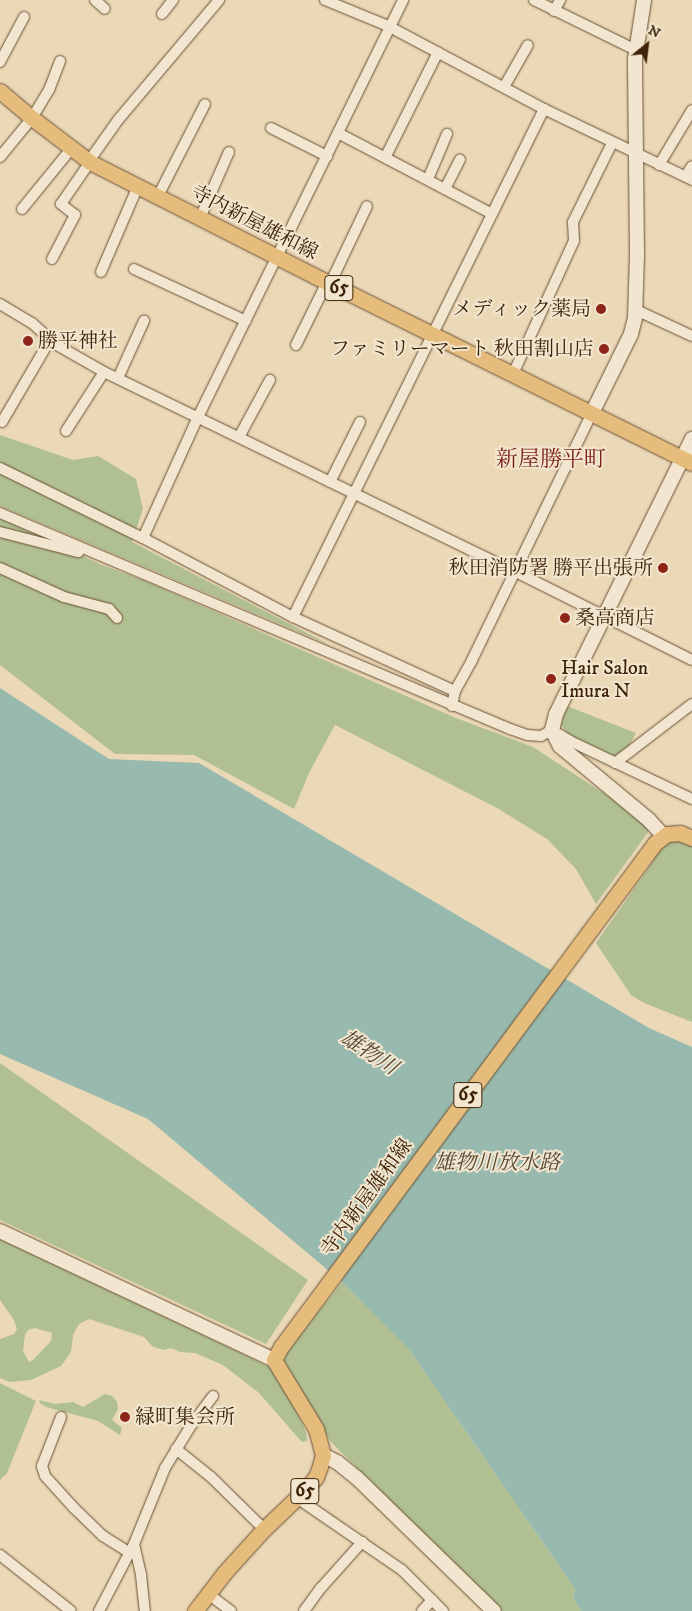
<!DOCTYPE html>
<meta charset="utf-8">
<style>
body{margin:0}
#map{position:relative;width:692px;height:1611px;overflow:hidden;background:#ebd8b7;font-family:"IM FELL DW Pica","Noto Serif JP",serif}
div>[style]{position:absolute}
.green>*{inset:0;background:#b1c093}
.water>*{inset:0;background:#98baae}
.roads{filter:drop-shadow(0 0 1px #695033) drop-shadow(0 0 1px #695033)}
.street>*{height:10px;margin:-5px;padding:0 5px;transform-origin:5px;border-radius:5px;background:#f2e6d0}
.secondary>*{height:14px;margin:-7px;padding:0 7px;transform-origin:7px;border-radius:7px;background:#f2e6d0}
.primary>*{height:15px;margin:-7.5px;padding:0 7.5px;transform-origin:7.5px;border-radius:7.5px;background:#e6bc7c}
.dots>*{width:14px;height:14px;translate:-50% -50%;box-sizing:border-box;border:2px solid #f2e6d0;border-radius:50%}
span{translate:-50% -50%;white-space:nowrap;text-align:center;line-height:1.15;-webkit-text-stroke:4px #f2e6d0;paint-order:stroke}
.shield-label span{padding:1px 4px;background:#f2e6d0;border:1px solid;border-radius:4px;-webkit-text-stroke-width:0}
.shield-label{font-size:19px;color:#3e2307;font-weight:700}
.street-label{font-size:20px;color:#3e2307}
.poi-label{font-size:20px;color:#3e2307}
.right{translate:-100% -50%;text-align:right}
.left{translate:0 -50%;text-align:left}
.water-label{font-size:21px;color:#544931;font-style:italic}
.quarter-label{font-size:22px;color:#7a1f14}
.north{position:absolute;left:622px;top:20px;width:50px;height:50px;-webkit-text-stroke:4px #f2e6d0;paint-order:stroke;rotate:29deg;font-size:14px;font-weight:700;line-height:20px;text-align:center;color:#3e2307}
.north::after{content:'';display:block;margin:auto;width:18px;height:22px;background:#3e2307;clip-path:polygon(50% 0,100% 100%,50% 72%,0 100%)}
</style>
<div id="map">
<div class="green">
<div style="clip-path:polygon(0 435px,73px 460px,98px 456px,136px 479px,143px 509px,132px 542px,330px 645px,0 506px)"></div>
<div style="clip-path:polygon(0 518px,100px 564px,150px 583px,456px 718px,533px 747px,634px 813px,649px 831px,596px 904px,576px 869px,547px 839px,499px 809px,335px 725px,310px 771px,294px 809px,194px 755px,115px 754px,0 665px)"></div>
<div style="clip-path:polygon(567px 706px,636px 733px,629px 746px,616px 757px,569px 735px,561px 725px)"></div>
<div style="clip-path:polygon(675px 840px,692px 845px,692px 1022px,644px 1003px,631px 995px,596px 943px,650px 866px,663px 844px)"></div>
<div style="clip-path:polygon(0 1063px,308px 1280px,266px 1344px,0 1220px)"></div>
<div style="clip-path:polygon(evenodd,0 1239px,270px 1367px,294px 1406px,306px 1432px,307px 1441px,302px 1442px,259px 1393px,223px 1365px,195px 1353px,180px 1352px,171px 1348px,163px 1350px,152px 1346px,144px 1337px,89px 1319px,79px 1324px,73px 1335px,71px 1352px,61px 1366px,31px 1380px,9px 1382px,0 1378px,0 1339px,14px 1334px,17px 1329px,14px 1320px,0 1300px,0 1239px,35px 1328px,52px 1333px,51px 1341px,33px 1360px,29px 1362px,23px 1351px,25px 1335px,28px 1330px,35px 1328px)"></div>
<div style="clip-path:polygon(342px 1282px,410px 1351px,575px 1589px,573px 1597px,581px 1611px,501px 1611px,330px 1441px,283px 1360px,287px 1352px)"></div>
<div style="clip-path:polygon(0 1383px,36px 1401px,7px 1473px,0 1480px)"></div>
<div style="clip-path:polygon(105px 1394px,112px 1396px,117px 1402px,118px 1409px,112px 1420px,122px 1428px,120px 1435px,98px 1421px,46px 1407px,40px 1403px,39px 1400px,55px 1404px,73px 1402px,83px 1407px)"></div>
</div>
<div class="water">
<div style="clip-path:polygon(0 688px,109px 759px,199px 763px,649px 1028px,692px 1047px,692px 1611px,581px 1611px,573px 1597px,575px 1589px,410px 1351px,342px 1282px,148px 1119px,0 1054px)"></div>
</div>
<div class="roads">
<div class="street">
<div style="left:95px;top:0;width:13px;rotate:42deg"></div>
<div style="left:325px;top:0;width:68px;rotate:22.4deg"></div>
<div style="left:388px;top:26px;width:177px;rotate:28deg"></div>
<div style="left:544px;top:109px;width:164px;rotate:25.6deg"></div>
<div style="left:534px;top:0;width:114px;rotate:26.1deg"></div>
<div style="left:554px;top:11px;width:13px;rotate:-61deg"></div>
<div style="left:162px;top:14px;width:18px;rotate:-52deg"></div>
<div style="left:0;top:62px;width:51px;rotate:-61.9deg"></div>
<div style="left:504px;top:87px;width:48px;rotate:-60.3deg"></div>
<div style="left:271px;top:128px;width:63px;rotate:26.6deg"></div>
<div style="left:338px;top:133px;width:174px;rotate:27.7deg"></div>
<div style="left:386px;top:156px;width:116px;rotate:-63.4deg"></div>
<div style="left:0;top:157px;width:50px;rotate:-50.6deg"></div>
<div style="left:32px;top:118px;width:33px;rotate:-59deg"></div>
<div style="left:49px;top:90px;width:31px;rotate:-69deg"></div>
<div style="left:89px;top:161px;width:50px;rotate:-54.7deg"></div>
<div style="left:118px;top:120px;width:157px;rotate:-49.9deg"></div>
<div style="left:659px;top:165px;width:64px;rotate:-59deg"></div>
<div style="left:687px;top:174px;width:9px;rotate:-58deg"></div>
<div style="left:428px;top:179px;width:49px;rotate:-67.1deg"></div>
<div style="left:445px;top:189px;width:33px;rotate:-63deg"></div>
<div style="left:158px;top:196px;width:103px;rotate:-62.9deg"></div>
<div style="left:22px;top:209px;width:77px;rotate:-50.8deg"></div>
<div style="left:200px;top:218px;width:72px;rotate:-66.3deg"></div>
<div style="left:52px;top:259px;width:50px;rotate:-62.4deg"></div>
<div style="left:75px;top:215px;width:18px;rotate:-142deg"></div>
<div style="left:61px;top:204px;width:51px;rotate:-55.4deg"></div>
<div style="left:134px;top:269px;width:123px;rotate:24.9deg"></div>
<div style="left:101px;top:272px;width:94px;rotate:-66.7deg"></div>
<div style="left:330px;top:284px;width:86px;rotate:-64.6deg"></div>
<div style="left:0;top:304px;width:37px;rotate:31deg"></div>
<div style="left:32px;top:323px;width:31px;rotate:42deg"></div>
<div style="left:55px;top:344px;width:56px;rotate:29.7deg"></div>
<div style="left:104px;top:372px;width:456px;rotate:25.9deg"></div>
<div style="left:514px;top:571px;width:199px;rotate:26.6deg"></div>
<div style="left:636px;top:310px;width:62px;rotate:24.9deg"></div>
<div style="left:296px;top:345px;width:70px;rotate:-63.8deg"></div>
<div style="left:513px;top:374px;width:146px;rotate:-65.4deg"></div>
<div style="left:574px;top:241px;width:19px;rotate:-93deg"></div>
<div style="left:573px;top:222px;width:88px;rotate:-63.7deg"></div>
<div style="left:118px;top:378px;width:63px;rotate:-65.5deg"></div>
<div style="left:2px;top:422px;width:95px;rotate:-59.7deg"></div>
<div style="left:66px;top:431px;width:70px;rotate:-57.2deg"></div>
<div style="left:239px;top:437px;width:65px;rotate:-61.5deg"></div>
<div style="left:0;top:468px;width:159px;rotate:26.1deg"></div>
<div style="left:143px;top:538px;width:170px;rotate:27.8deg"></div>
<div style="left:293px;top:617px;width:178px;rotate:24.6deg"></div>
<div style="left:330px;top:482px;width:67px;rotate:-63.4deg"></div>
<div style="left:0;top:513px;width:554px;rotate:22.95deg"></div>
<div style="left:510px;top:729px;width:18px;rotate:19deg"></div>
<div style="left:527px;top:735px;width:14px;rotate:4deg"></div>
<div style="left:541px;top:736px;width:13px;rotate:-29deg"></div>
<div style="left:552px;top:730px;width:21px;rotate:31deg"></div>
<div style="left:570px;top:741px;width:135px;rotate:25.4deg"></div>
<div style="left:0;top:532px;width:81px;rotate:14.4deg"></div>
<div style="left:143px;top:538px;width:133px;rotate:-65.6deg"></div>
<div style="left:198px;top:417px;width:465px;rotate:-63.8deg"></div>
<div style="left:0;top:568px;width:70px;rotate:24.4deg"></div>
<div style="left:64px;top:597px;width:47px;rotate:14.9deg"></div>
<div style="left:109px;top:609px;width:12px;rotate:48deg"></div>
<div style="left:293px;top:617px;width:567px;rotate:-63.71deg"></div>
<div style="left:452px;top:706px;width:15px;rotate:-79deg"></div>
<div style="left:455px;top:691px;width:35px;rotate:-61deg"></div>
<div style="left:472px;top:660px;width:275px;rotate:-64.1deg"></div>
<div style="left:615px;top:763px;width:97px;rotate:-37.5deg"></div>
<div style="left:61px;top:1417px;width:53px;rotate:111.2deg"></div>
<div style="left:42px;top:1466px;width:10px;rotate:73deg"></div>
<div style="left:45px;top:1476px;width:43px;rotate:47.8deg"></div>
<div style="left:74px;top:1508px;width:40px;rotate:44deg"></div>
<div style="left:103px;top:1536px;width:31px;rotate:32deg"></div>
<div style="left:176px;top:1449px;width:45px;rotate:38.7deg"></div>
<div style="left:211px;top:1477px;width:74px;rotate:44.5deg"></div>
<div style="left:297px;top:1498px;width:127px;rotate:34.4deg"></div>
<div style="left:402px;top:1570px;width:58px;rotate:45deg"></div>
<div style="left:134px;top:1544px;width:32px;rotate:77deg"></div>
<div style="left:141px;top:1575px;width:36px;rotate:84deg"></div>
<div style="left:0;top:1555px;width:90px;rotate:38.3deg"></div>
<div style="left:207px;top:1593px;width:30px;rotate:37deg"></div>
<div style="left:99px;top:1611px;width:76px;rotate:-62.4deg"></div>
<div style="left:134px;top:1544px;width:82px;rotate:-67.8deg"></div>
<div style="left:165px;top:1468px;width:52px;rotate:-58.5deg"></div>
<div style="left:192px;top:1424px;width:35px;rotate:-53deg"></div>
<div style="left:304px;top:1611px;width:29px;rotate:-54deg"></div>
<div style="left:321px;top:1588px;width:62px;rotate:-48.3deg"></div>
<div style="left:422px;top:1611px;width:15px;rotate:-48deg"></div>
</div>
<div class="secondary">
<div style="left:592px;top:413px;width:88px;rotate:-63.7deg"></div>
<div style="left:631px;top:334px;width:16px;rotate:-76deg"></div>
<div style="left:635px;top:318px;width:63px;rotate:-88.2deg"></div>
<div style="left:637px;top:255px;width:196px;rotate:-90.6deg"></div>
<div style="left:635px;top:59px;width:60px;rotate:-81.3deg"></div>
<div style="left:662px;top:837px;width:5px;rotate:-112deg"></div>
<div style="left:660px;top:832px;width:16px;rotate:-133deg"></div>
<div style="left:649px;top:820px;width:116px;rotate:-140.3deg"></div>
<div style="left:560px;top:746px;width:18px;rotate:-117deg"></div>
<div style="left:552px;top:730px;width:16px;rotate:-76deg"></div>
<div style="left:556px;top:714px;width:307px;rotate:-63.7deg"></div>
<div style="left:0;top:1231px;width:303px;rotate:25.2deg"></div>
<div style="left:323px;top:1455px;width:16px;rotate:27deg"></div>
<div style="left:337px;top:1462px;width:26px;rotate:39deg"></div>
<div style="left:357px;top:1478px;width:191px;rotate:44.2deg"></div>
</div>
<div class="primary">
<div style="left:0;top:91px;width:42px;rotate:40.2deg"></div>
<div style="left:32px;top:118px;width:73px;rotate:37.2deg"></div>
<div style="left:90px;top:162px;width:266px;rotate:26.9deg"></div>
<div style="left:327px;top:282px;width:407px;rotate:26.4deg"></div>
<div style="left:195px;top:1611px;width:49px;rotate:-52.4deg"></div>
<div style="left:225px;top:1572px;width:58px;rotate:-47.8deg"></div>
<div style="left:264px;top:1529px;width:57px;rotate:-43.6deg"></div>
<div style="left:305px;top:1490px;width:17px;rotate:-50deg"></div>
<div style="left:316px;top:1477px;width:12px;rotate:-70deg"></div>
<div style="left:320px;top:1466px;width:11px;rotate:-75deg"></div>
<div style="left:323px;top:1455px;width:27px;rotate:-105deg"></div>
<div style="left:316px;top:1429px;width:81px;rotate:-121.3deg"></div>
<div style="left:274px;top:1360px;width:15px;rotate:-62deg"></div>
<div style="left:281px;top:1347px;width:628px;rotate:-53.42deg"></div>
<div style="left:655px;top:843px;width:15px;rotate:-37deg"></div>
<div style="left:667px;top:834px;width:13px;rotate:-4deg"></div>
<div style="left:680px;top:833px;width:13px;rotate:23deg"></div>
</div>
</div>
<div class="dots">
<div style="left:601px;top:309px;background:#8f2418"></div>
<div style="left:28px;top:341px;background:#8f2418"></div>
<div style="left:604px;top:349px;background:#8f2418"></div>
<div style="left:663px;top:568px;background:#8f2418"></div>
<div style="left:565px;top:618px;background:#8f2418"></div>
<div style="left:551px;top:679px;background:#8f2418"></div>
<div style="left:125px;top:1417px;background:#8f2418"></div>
</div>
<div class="shield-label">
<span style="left:339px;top:288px">65</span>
<span style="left:468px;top:1095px">65</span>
<span style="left:305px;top:1491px">65</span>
</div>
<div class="street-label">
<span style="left:254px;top:223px;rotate:27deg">寺内新屋雄和線</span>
<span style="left:367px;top:1198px;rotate:-54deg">寺内新屋雄和線</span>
</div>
<div class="poi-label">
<span class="right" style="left:591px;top:309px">メディック薬局</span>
<span class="left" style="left:38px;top:341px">勝平神社</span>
<span class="right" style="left:594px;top:349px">ファミリーマート 秋田割山店</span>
<span class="right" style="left:653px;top:568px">秋田消防署 勝平出張所</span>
<span class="left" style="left:575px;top:618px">桑高商店</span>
<span class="left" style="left:561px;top:680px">Hair Salon<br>Imura N</span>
<span class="left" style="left:135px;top:1417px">緑町集会所</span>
</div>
<div class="water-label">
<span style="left:369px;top:1053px;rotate:33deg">雄物川</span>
<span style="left:497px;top:1163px">雄物川放水路</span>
</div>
<div class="quarter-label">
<span style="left:551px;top:460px">新屋勝平町</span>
</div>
<div class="north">N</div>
</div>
